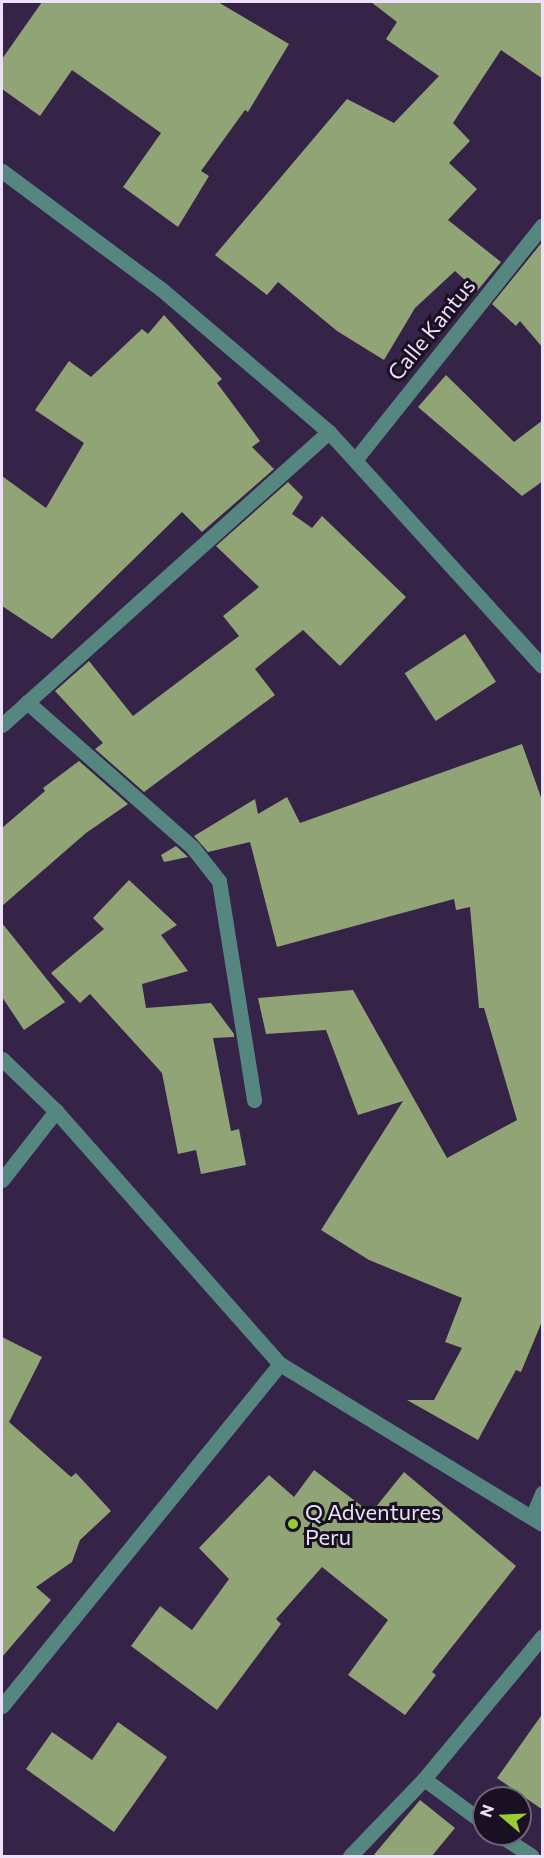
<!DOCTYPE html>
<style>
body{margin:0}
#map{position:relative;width:544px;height:1858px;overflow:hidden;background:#362348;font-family:Commissioner,sans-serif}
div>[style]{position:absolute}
.building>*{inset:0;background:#91a475;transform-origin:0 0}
.minor>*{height:15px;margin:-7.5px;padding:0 7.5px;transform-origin:7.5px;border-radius:7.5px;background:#558680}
.dots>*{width:16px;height:16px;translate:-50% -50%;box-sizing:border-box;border:3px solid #191122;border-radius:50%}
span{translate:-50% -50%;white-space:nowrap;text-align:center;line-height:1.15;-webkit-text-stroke:6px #191122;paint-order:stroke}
.street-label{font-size:22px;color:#ece1f9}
.poi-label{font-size:22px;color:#ece1f9}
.left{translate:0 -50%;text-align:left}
.frame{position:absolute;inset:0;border:3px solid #ece1f9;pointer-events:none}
.north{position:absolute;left:472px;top:1786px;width:60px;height:60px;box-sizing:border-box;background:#191122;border:2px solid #6d6478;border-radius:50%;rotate:289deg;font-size:16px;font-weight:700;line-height:24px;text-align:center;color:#ece1f9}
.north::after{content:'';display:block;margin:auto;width:21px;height:27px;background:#9bcb32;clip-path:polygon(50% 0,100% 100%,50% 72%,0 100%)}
</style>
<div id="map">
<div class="building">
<div style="clip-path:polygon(42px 2px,218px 2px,289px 44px,248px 112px,245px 110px,201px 171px,209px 176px,178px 227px,123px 187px,161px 133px,72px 70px,40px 116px,2px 89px,2px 59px)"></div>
<div style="clip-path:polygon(371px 2px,543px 2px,543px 79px,501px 50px,453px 123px,470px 141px,449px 163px,477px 189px,448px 220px,501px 262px,477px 291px,455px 271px,415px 308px,384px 360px,337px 331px,278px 282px,267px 295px,215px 255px,347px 99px,394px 123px,439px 76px,386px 39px,397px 22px)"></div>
<div style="clip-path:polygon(543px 241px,543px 348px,520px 321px,516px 326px,492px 304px)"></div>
<div style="clip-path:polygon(164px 315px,222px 379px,217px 383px,260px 441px,252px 447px,274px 469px,202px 532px,182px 512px,52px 639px,2px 606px,2px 476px,46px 508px,84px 443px,35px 410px,69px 361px,91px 377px,142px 329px,148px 334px)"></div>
<div style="clip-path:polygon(446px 375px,514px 442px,543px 420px,543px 481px,522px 496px,418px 407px)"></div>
<div style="clip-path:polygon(288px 482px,303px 497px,292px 514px,312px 528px,322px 516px,406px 597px,340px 666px,303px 630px,255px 669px,275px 695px,144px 792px,95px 749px,103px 743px,55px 691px,89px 661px,133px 716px,239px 636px,223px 616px,259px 587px,216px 546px)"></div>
<div style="left:465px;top:634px;width:57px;height:72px;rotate:57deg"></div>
<div style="clip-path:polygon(522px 744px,543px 803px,543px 1319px,521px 1372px,516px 1370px,478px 1440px,407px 1400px,434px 1400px,462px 1348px,445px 1342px,462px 1298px,369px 1260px,321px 1230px,403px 1101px,358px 1115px,326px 1030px,266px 1034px,258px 998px,353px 990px,447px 1158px,517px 1120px,484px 1008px,479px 1008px,470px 907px,456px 910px,454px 899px,277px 947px,250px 842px,208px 852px,194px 836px,255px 799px,258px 814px,287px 797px,300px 823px)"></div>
<div style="clip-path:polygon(79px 761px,128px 804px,86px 833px,2px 906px,2px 828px,45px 791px,43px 788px)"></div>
<div style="clip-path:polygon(176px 846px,188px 857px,164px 862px,161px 855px)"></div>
<div style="clip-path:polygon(129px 880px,177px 925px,161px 935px,188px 971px,142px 984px,146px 1008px,211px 1003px,234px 1034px,234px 1037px,213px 1038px,231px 1131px,239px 1129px,246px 1165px,201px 1174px,196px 1150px,178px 1154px,162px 1073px,90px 994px,80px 1003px,51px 973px,104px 929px,93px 918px)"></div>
<div style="clip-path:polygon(2px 923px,65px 1002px,24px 1030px,2px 997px)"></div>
<div style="clip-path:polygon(2px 1337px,42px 1357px,9px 1422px,71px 1477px,76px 1473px,111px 1511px,80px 1540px,72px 1562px,36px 1587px,51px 1600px,2px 1657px)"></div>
<div style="clip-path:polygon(314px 1470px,371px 1513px,404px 1472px,516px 1566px,432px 1672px,436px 1675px,405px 1715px,348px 1675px,388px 1620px,322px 1567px,276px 1619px,281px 1624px,217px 1710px,131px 1646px,160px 1606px,192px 1630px,229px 1579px,199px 1548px,269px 1475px,294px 1497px)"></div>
<div style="clip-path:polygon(543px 1713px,543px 1810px,497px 1778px)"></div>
<div style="clip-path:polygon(118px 1722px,167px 1757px,114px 1832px,26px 1769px,52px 1732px,92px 1760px)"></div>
<div style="clip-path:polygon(420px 1800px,455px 1828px,431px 1857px,372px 1857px)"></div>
</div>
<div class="minor">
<div style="left:2px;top:171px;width:198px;rotate:36.6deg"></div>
<div style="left:161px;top:289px;width:221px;rotate:40.4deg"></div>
<div style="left:329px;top:432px;width:316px;rotate:47.7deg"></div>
<div style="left:355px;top:460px;width:300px;rotate:-51.4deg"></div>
<div style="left:27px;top:702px;width:221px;rotate:41.3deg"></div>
<div style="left:193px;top:848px;width:42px;rotate:51.8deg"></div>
<div style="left:219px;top:881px;width:222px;rotate:80.9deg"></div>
<div style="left:2px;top:725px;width:439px;rotate:-41.9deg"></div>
<div style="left:2px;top:1059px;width:75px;rotate:43.9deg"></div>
<div style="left:56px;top:1111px;width:338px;rotate:48.5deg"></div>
<div style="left:280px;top:1364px;width:307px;rotate:31.4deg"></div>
<div style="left:2px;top:1180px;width:88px;rotate:-52deg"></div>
<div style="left:532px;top:1517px;width:26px;rotate:-67deg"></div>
<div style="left:2px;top:1706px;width:441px;rotate:-50.9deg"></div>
<div style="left:424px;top:1779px;width:74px;rotate:36.3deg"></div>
<div style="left:498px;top:1834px;width:40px;rotate:32.9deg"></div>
<div style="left:350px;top:1856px;width:107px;rotate:-46.1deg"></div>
<div style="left:424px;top:1779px;width:185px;rotate:-50.3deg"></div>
</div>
<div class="dots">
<div style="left:293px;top:1524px;background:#9bcb32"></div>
</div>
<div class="street-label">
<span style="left:431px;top:329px;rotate:-51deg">Calle Kantus</span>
</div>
<div class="poi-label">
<span class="left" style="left:305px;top:1524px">Q Adventures<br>Peru</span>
</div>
<div class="frame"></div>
<div class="north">N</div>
</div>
